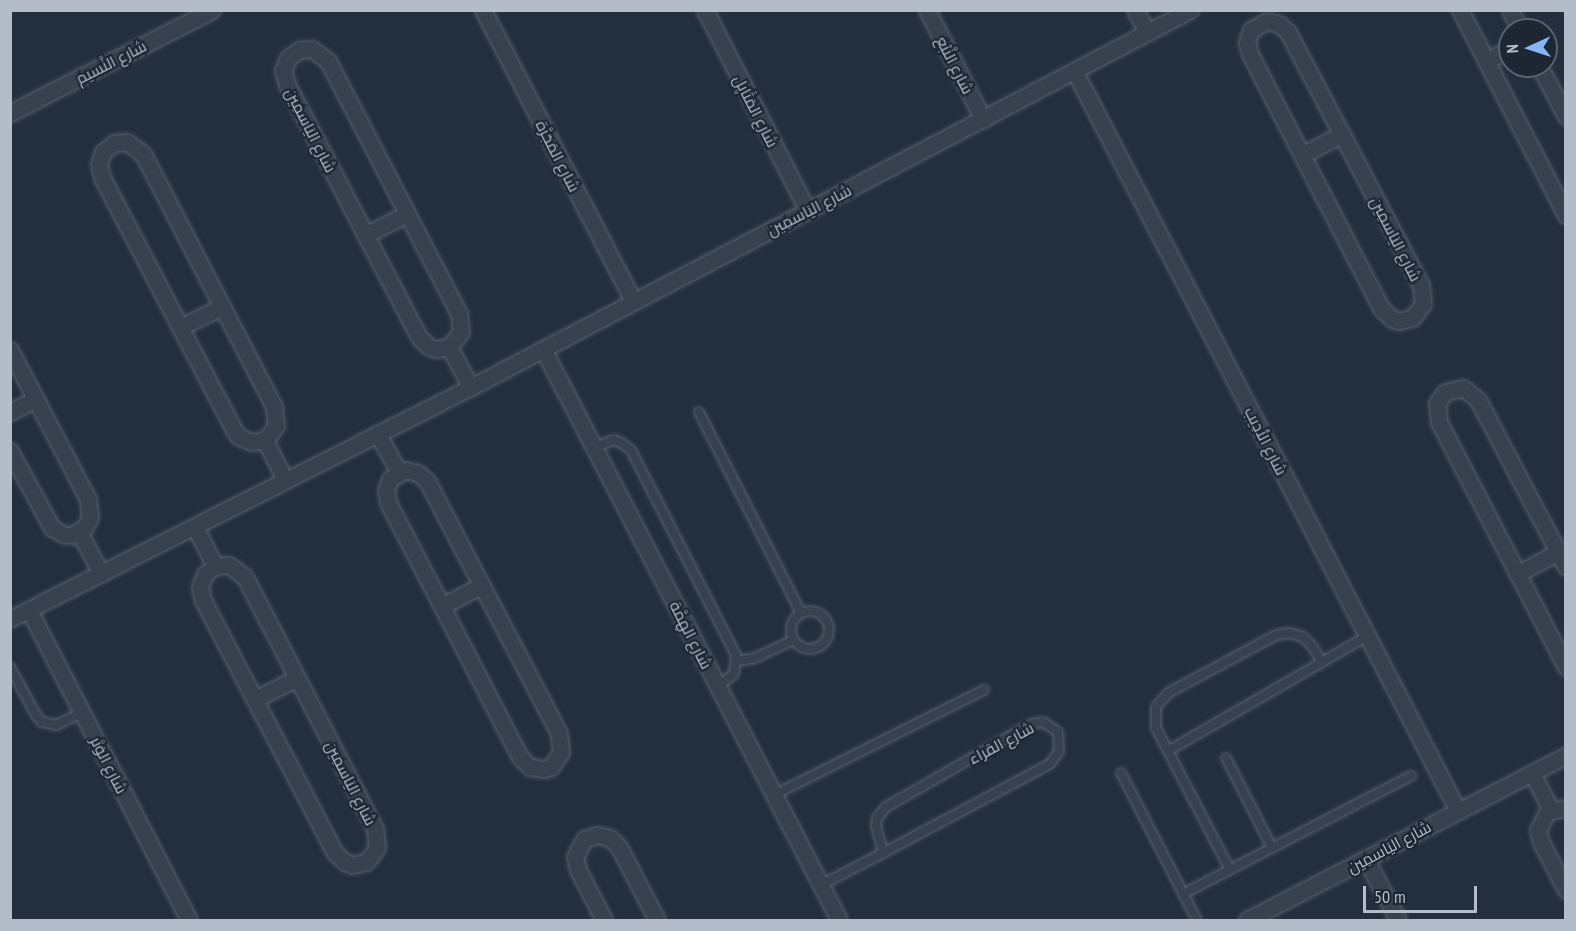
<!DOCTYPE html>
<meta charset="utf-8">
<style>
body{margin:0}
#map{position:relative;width:1576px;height:931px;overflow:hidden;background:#242f3e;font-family:"PT Sans Narrow",Cairo,sans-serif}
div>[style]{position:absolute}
.roads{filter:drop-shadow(0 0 2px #565f6c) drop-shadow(0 0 2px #565f6c)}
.lane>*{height:8px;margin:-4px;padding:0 4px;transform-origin:4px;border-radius:4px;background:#38414e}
.lane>.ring{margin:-4px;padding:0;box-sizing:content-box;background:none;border:8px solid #38414e;border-radius:50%}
.street>*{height:15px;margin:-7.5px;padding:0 7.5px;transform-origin:7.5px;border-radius:7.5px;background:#38414e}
span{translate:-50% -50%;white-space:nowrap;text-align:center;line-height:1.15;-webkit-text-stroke:4.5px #1d2633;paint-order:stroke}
.street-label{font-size:16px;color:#b4bcc9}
.frame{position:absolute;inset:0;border:12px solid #b4bcc9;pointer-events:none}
.north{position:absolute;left:1498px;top:18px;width:60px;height:60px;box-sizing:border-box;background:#1d2633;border:2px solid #59626f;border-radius:50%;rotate:267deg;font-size:16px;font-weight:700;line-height:24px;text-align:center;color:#b4bcc9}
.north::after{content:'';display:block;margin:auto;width:21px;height:27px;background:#8ab4f8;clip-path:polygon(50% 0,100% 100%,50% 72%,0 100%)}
.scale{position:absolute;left:1363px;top:886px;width:114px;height:27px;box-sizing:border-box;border:3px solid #b4bcc9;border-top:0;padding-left:8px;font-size:18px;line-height:21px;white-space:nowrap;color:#b4bcc9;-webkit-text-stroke:4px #1d2633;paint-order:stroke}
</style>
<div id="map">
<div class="roads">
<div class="lane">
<div style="left:699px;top:412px;width:225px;rotate:63.1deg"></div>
<div style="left:594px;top:448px;width:21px;rotate:-23deg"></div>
<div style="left:613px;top:440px;width:7px;rotate:16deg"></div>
<div style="left:620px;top:442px;width:14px;rotate:36deg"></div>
<div style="left:631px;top:450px;width:230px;rotate:62.9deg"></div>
<div style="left:736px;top:655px;width:19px;rotate:96deg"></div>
<div style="left:734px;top:674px;width:20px;rotate:143deg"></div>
<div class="ring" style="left:791px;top:611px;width:30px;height:30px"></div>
<div style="left:737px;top:661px;width:18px;rotate:-9deg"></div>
<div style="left:755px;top:658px;width:42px;rotate:-25.3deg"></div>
<div style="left:10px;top:667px;width:55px;rotate:61.6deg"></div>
<div style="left:36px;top:715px;width:9px;rotate:49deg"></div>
<div style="left:42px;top:722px;width:14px;rotate:12deg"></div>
<div style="left:56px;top:725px;width:29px;rotate:-25deg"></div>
<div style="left:1168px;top:751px;width:230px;rotate:-30deg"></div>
<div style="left:1226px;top:758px;width:101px;rotate:62.9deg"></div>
<div style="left:1121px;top:773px;width:165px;rotate:62.7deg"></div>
<div style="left:774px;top:795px;width:235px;rotate:-26.6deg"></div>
<div style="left:1230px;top:870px;width:160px;rotate:-117.5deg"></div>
<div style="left:1156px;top:728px;width:21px;rotate:-90deg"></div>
<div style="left:1156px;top:707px;width:18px;rotate:-49deg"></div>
<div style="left:1168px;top:693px;width:123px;rotate:-28.2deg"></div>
<div style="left:1276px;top:635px;width:14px;rotate:-8deg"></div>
<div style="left:1290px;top:633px;width:14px;rotate:17deg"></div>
<div style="left:1303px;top:637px;width:13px;rotate:45deg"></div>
<div style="left:1312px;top:646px;width:19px;rotate:58deg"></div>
<div style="left:821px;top:885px;width:70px;rotate:-27.3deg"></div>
<div style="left:883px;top:853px;width:189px;rotate:-28.1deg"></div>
<div style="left:1050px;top:764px;width:16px;rotate:-55deg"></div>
<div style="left:1059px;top:751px;width:19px;rotate:-93deg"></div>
<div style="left:1058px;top:732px;width:18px;rotate:-146deg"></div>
<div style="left:1043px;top:722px;width:12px;rotate:171deg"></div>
<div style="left:1031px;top:724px;width:167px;rotate:150.2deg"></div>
<div style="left:886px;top:807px;width:14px;rotate:129deg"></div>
<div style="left:877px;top:818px;width:8px;rotate:97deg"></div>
<div style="left:876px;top:826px;width:28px;rotate:75deg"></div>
<div style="left:1183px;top:894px;width:257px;rotate:-27.4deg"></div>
</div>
<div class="street">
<div style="left:483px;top:10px;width:327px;rotate:62.7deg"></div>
<div style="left:705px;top:10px;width:226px;rotate:62.9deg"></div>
<div style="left:927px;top:10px;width:123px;rotate:62.8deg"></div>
<div style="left:1135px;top:10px;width:26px;rotate:61deg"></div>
<div style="left:1460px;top:10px;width:231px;rotate:62.7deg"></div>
<div style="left:1510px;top:10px;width:22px;rotate:63deg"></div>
<div style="left:1267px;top:21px;width:12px;rotate:14deg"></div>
<div style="left:1279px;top:24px;width:12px;rotate:42deg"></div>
<div style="left:1288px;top:32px;width:286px;rotate:62.3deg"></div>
<div style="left:1421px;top:285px;width:19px;rotate:84deg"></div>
<div style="left:1423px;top:304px;width:18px;rotate:128deg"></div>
<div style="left:1412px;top:318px;width:14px;rotate:168deg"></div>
<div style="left:1398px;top:321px;width:8px;rotate:-157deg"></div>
<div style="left:1391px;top:318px;width:14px;rotate:-135deg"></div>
<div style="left:1381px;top:308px;width:286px;rotate:-117.3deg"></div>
<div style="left:1250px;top:54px;width:12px;rotate:-104deg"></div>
<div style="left:1247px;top:42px;width:13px;rotate:-72deg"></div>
<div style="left:1251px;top:30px;width:18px;rotate:-29deg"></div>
<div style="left:312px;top:49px;width:20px;rotate:37deg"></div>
<div style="left:328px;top:61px;width:285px;rotate:62.6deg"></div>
<div style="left:459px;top:314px;width:18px;rotate:84deg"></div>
<div style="left:461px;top:332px;width:19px;rotate:129deg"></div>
<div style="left:449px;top:347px;width:13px;rotate:171deg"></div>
<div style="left:436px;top:349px;width:7px;rotate:-164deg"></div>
<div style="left:429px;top:347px;width:14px;rotate:-135deg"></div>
<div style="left:419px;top:337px;width:285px;rotate:-117.6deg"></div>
<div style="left:287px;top:84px;width:14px;rotate:-107deg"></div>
<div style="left:283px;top:71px;width:14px;rotate:-69deg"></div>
<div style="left:288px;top:58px;width:14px;rotate:-36deg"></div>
<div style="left:299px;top:50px;width:13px;rotate:-4deg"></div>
<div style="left:1486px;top:61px;width:27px;rotate:-27deg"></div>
<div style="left:1539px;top:66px;width:57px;rotate:61.6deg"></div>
<div style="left:1075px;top:72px;width:832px;rotate:62.6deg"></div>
<div style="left:10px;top:113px;width:227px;rotate:-27deg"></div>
<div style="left:127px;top:142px;width:20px;rotate:37deg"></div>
<div style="left:143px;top:154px;width:285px;rotate:62.6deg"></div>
<div style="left:274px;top:407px;width:19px;rotate:84deg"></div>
<div style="left:276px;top:426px;width:18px;rotate:128deg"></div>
<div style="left:265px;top:440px;width:14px;rotate:172deg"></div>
<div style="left:251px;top:442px;width:14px;rotate:-155deg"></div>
<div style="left:238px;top:436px;width:7px;rotate:-124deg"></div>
<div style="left:234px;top:430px;width:285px;rotate:-117.6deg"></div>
<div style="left:102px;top:177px;width:13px;rotate:-103deg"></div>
<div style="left:99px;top:164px;width:13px;rotate:-72deg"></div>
<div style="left:103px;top:152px;width:14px;rotate:-39deg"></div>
<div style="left:114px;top:143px;width:13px;rotate:-4deg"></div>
<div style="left:1302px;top:155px;width:45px;rotate:-27.7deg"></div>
<div style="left:365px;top:235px;width:47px;rotate:-26.6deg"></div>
<div style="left:180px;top:327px;width:47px;rotate:-25.5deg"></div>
<div style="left:449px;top:347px;width:46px;rotate:61.2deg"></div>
<div style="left:543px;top:349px;width:643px;rotate:62.6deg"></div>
<div style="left:10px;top:350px;width:168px;rotate:62.4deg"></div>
<div style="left:88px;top:499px;width:19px;rotate:84deg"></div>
<div style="left:90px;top:518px;width:12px;rotate:121deg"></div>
<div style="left:84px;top:528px;width:14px;rotate:150deg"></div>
<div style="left:72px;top:535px;width:7px;rotate:180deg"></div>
<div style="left:65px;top:535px;width:15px;rotate:-152deg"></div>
<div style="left:52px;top:528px;width:88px;rotate:-118.6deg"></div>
<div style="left:10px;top:412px;width:29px;rotate:-27deg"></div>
<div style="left:378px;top:435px;width:43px;rotate:60.4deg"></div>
<div style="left:265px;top:440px;width:45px;rotate:63.4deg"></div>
<div style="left:406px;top:470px;width:12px;rotate:14deg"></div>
<div style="left:418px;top:473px;width:12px;rotate:42deg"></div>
<div style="left:427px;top:481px;width:285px;rotate:62.4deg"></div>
<div style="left:559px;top:734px;width:18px;rotate:84deg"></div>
<div style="left:561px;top:752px;width:18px;rotate:124deg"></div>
<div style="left:551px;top:767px;width:7px;rotate:164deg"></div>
<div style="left:544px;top:769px;width:14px;rotate:-172deg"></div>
<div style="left:530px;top:767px;width:14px;rotate:-135deg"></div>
<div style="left:520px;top:757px;width:287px;rotate:-117.4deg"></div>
<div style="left:388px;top:502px;width:12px;rotate:-99deg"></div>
<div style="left:386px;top:490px;width:12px;rotate:-70deg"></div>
<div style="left:390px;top:479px;width:18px;rotate:-29deg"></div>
<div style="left:195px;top:527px;width:44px;rotate:62.9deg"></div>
<div style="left:79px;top:532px;width:47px;rotate:61.8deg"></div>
<div style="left:229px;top:565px;width:20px;rotate:37deg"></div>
<div style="left:245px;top:577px;width:284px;rotate:62.7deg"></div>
<div style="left:375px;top:829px;width:19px;rotate:84deg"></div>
<div style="left:377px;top:848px;width:18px;rotate:128deg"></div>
<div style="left:366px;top:862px;width:14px;rotate:168deg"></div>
<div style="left:352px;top:865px;width:8px;rotate:-157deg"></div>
<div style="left:345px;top:862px;width:13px;rotate:-138deg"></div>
<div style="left:335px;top:853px;width:285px;rotate:-117.6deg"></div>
<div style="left:203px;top:600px;width:13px;rotate:-103deg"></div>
<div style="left:200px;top:587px;width:14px;rotate:-69deg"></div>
<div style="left:205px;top:574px;width:13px;rotate:-39deg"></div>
<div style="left:215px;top:566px;width:14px;rotate:-4deg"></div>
<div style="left:1566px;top:567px;width:189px;rotate:-117.8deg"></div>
<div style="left:1478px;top:400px;width:19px;rotate:-141deg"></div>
<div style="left:1463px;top:388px;width:18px;rotate:167deg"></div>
<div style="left:1445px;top:392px;width:14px;rotate:126deg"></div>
<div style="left:1437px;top:403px;width:19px;rotate:84deg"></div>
<div style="left:1439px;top:422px;width:276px;rotate:62.6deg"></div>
<div style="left:1517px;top:574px;width:47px;rotate:-28.2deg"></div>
<div style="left:442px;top:606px;width:45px;rotate:-27.7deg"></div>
<div style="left:29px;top:610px;width:349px;rotate:62.7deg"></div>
<div style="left:10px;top:619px;width:516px;rotate:-26.71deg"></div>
<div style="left:471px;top:387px;width:812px;rotate:-27.67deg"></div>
<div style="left:255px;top:699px;width:47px;rotate:-26.6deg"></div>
<div style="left:1532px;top:773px;width:42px;rotate:62.8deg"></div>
<div style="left:1566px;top:808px;width:19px;rotate:168deg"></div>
<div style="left:1547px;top:812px;width:20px;rotate:117deg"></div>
<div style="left:1538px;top:830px;width:12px;rotate:76deg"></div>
<div style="left:1541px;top:842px;width:54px;rotate:62.5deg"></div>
<div style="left:1366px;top:859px;width:69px;rotate:62.3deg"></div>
<div style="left:604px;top:920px;width:56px;rotate:-117.5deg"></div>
<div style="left:578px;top:870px;width:13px;rotate:-103deg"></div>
<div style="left:575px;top:857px;width:20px;rotate:-63deg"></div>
<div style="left:584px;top:839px;width:14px;rotate:-17deg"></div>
<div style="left:597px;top:835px;width:13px;rotate:13deg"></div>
<div style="left:610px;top:838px;width:13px;rotate:45deg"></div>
<div style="left:619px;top:847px;width:82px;rotate:62.5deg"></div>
<div style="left:1247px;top:920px;width:359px;rotate:-27.3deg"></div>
</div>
</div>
<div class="street-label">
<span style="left:111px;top:62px;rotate:-27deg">شارع النَّسيم</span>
<span style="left:955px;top:65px;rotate:63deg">شارع النَّبْع</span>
<span style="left:756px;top:111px;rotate:63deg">شارع المَثَايِل</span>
<span style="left:311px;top:130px;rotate:63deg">شارع اليَاسمِين</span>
<span style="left:558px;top:156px;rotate:63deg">شارع المَجَرَّة</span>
<span style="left:809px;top:210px;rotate:-27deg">شارع اليَاسمِين</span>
<span style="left:1396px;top:239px;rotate:63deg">شارع اليَاسمِين</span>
<span style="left:1266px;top:441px;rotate:63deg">شارع الأَدِيب</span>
<span style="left:691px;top:635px;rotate:63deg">شارع الهِمَّة</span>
<span style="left:1001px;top:743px;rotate:-28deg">شارع القراء</span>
<span style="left:109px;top:765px;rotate:63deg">شارع الوَتَر</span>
<span style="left:351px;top:783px;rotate:63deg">شارع اليَاسمِين</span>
<span style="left:1389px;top:847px;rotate:-28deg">شارع اليَاسمِين</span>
</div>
<div class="frame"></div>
<div class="north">N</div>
<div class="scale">50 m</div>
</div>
